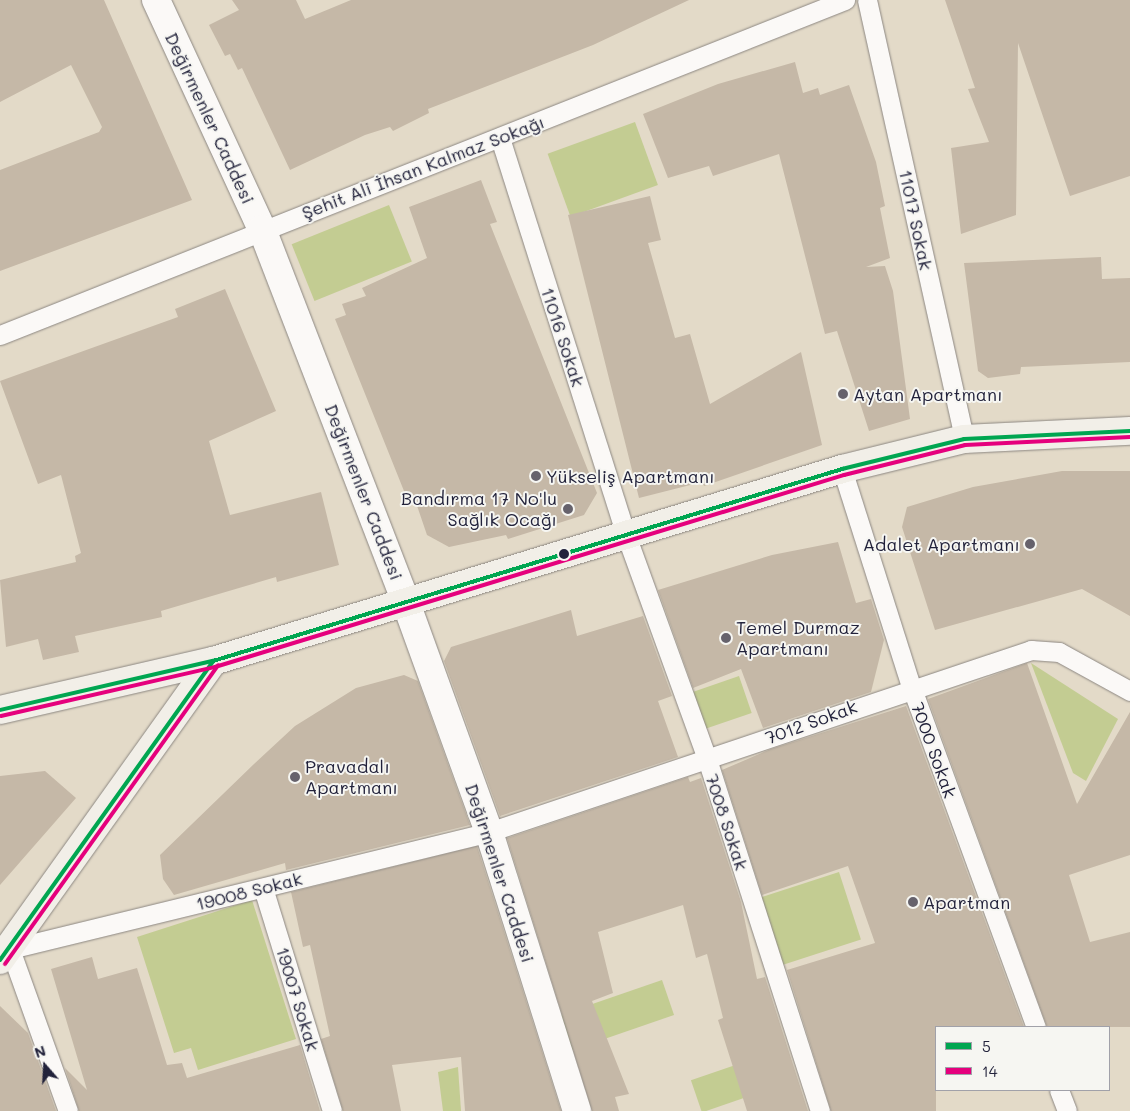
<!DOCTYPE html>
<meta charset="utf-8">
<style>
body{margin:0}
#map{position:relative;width:1130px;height:1111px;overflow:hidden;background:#e3dac8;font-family:Mali,sans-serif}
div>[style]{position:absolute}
.green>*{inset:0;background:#c3cc92;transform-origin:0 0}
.building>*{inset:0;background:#c5b8a7}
.roads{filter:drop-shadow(0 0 1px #8c8782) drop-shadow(0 0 1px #8c8782)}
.service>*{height:19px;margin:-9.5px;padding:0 9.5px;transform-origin:9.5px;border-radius:9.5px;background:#fbf9f7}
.minor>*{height:28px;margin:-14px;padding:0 14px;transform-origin:14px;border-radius:14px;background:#fbf9f7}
.secondary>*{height:28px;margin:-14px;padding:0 14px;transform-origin:14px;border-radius:14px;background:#f2efe8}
.bus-1>*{height:4px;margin:-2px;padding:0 2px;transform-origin:2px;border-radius:2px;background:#00a651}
.bus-2>*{height:4px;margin:-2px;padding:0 2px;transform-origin:2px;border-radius:2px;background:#e5007d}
.dots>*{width:14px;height:14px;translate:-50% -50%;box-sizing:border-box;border:2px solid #f6f6f2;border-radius:50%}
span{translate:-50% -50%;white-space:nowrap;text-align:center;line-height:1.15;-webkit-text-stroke:4px #f6f6f2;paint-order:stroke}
.street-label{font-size:18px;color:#22223b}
.poi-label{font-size:18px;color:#22223b}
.left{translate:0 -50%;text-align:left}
.right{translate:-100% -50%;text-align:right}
.legend{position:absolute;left:935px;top:1026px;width:175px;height:65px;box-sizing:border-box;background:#f6f6f2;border:1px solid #a1a1a9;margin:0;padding:6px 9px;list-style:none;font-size:15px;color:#22223b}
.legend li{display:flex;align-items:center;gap:10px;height:25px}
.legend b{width:25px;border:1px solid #a1a1a9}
.north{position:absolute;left:20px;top:1041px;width:50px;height:50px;-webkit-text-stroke:4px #f6f6f2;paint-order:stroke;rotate:341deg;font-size:14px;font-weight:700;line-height:20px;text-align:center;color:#22223b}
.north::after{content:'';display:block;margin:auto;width:18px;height:22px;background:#22223b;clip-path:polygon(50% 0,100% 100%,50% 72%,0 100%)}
</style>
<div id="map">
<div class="green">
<div style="left:635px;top:122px;width:67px;height:93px;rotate:70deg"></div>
<div style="left:389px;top:205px;width:61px;height:105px;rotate:68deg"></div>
<div style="clip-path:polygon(1031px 663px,1118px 719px,1086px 781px,1073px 773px)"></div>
<div style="left:739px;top:676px;width:39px;height:52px;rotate:71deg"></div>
<div style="left:839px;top:872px;width:71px;height:85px;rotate:72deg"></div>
<div style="clip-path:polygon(252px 900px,296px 1039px,198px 1070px,191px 1048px,174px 1053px,137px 937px)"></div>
<div style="left:662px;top:980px;width:37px;height:115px;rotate:71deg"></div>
<div style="left:776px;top:1051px;width:34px;height:90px;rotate:71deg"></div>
<div style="clip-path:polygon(458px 1067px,461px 1111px,443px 1111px,438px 1072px)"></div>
</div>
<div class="building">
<div style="clip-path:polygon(0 0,104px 0,192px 200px,0 271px,0 170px,99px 132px,102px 127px,71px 65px,0 102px)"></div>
<div style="clip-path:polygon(232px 0,296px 0,305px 19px,351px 0,689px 0,593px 45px,428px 109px,429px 113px,393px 131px,390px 127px,365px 135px,290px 170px,242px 68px,238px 70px,230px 54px,225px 56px,209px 25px,239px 10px)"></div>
<div style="clip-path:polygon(945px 0,1130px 0,1130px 176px,1070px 196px,1018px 43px,1016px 215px,961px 234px,951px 148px,989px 142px,968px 89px,975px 88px)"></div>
<div style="clip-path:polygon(795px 62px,803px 93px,818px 88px,820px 95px,849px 85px,876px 162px,885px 206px,880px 208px,890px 258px,866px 267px,885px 266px,893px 291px,910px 419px,869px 431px,837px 331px,825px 334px,779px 154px,713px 176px,709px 166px,668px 178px,643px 114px,718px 84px)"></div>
<div style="clip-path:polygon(481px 180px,497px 222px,490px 224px,597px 493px,584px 515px,508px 539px,506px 535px,449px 547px,427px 535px,413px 494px,406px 496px,335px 319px,346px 315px,342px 304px,366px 296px,362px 288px,427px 258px,409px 207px)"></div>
<div style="clip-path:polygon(650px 196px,661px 240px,648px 243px,675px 338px,690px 334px,710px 404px,801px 352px,822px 445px,704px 486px,702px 482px,639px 498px,568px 215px)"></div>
<div style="clip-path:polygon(1101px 257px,1102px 279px,1130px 278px,1130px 362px,1021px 367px,1020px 374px,988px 378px,978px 371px,964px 263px)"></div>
<div style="clip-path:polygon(225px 289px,276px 411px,209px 441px,230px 515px,321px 492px,339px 565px,277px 582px,276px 577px,161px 611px,162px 617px,75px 636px,79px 652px,43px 660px,38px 639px,6px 647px,0 580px,76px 562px,75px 556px,81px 553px,61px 475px,38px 484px,0 381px,178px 317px,175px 309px)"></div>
<div style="clip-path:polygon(1062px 471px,1130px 471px,1130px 616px,1082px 589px,935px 630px,902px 527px,907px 507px,973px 487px)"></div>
<div style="clip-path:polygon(838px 542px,856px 603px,871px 599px,884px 640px,871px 692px,763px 728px,741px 669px,693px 688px,658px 590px,772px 555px)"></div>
<div style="clip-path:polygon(571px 610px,577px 636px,643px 616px,672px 696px,658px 701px,678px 757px,500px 816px,444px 661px,451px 647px)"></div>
<div style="clip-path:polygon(1027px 663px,1077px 804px,1130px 712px,1130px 855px,1069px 875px,1090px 942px,1130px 932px,1130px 1027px,1047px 1027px,928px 699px)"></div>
<div style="clip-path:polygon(404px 675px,418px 681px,470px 825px,286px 870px,285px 863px,174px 895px,163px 879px,160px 855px,254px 764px,295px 726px,356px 688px)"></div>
<div style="clip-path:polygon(906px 706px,1024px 1027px,936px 1027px,936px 1111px,831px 1111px,787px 970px,875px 943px,848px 866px,762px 895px,722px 770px,771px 749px)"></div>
<div style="clip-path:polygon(45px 771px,76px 798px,0 885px,0 776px)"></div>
<div style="clip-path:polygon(688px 777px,690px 782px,701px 778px,741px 902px,757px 979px,765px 977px,808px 1111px,747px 1111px,718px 1020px,723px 1018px,707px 954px,696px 958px,683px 905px,598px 932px,613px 993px,592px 1001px,629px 1094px,615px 1097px,619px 1111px,592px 1111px,507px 838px)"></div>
<div style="clip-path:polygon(477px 846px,561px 1111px,465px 1111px,461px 1057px,392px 1065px,401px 1111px,343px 1111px,321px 1039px,330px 1036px,310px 945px,303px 947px,291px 892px)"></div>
<div style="clip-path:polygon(92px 957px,98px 979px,137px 968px,167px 1065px,182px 1063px,187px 1078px,300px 1045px,320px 1111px,79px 1111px,65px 1068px,87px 1090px,51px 969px)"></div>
<div style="clip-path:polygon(0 1006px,28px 1033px,56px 1111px,0 1111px)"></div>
</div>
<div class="roads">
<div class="service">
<div style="left:867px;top:0;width:450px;rotate:77.5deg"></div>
<div style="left:500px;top:138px;width:417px;rotate:72.4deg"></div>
<div style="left:626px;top:535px;width:238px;rotate:70.1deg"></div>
<div style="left:707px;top:759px;width:370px;rotate:72.2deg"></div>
<div style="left:0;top:335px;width:909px;rotate:-21.63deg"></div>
<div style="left:842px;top:469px;width:228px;rotate:72.4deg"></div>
<div style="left:911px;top:686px;width:363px;rotate:69.9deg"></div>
<div style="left:263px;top:888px;width:233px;rotate:72.8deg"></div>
<div style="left:1059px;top:1090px;width:22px;rotate:69deg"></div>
<div style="left:68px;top:1111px;width:172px;rotate:-109.7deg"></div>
<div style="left:10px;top:949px;width:493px;rotate:-13.7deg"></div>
<div style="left:489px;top:832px;width:572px;rotate:-18.56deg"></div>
<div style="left:1031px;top:650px;width:28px;rotate:4deg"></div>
<div style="left:1059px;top:652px;width:81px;rotate:28.8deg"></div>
</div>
<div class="minor">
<div style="left:156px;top:0;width:252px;rotate:65.2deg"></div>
<div style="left:262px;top:229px;width:401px;rotate:68.9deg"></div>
<div style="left:406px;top:603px;width:244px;rotate:70.1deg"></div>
<div style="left:489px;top:832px;width:293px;rotate:72.5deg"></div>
</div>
<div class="secondary">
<div style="left:0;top:710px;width:219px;rotate:-13deg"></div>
<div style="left:213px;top:661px;width:658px;rotate:-16.97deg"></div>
<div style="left:842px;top:469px;width:126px;rotate:-13.8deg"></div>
<div style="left:964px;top:439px;width:166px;rotate:-2.8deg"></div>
<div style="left:0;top:960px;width:367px;rotate:-54.5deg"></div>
</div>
</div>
<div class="bus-1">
<div style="left:0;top:710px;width:219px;rotate:-13deg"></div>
<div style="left:213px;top:661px;width:658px;rotate:-16.97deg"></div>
<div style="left:842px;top:469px;width:126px;rotate:-13.8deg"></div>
<div style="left:964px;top:439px;width:166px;rotate:-2.8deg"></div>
<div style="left:0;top:960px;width:367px;rotate:-54.5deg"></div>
</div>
<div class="bus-2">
<div style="left:1px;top:716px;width:220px;rotate:-12.9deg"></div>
<div style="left:215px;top:667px;width:658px;rotate:-16.97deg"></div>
<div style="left:844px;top:475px;width:125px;rotate:-13.9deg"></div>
<div style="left:965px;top:445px;width:165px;rotate:-2.8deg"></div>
<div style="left:5px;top:964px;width:367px;rotate:-54.5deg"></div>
</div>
<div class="dots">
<div style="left:843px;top:394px;background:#66626c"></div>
<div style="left:536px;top:476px;background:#66626c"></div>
<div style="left:568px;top:509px;background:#66626c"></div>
<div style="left:1030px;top:544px;background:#66626c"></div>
<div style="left:564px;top:554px;background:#22223b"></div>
<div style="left:726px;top:638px;background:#66626c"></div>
<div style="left:295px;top:777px;background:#66626c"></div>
<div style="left:913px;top:902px;background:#66626c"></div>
</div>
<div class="street-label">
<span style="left:210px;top:118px;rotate:65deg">Değirmenler Caddesi</span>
<span style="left:423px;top:167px;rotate:-21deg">Şehit Ali İhsan Kalmaz Sokağı</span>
<span style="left:916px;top:220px;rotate:78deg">11017 Sokak</span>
<span style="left:563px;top:337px;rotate:72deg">11016 Sokak</span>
<span style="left:364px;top:492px;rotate:69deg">Değirmenler Caddesi</span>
<span style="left:811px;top:722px;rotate:-20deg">7012 Sokak</span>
<span style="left:934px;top:750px;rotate:70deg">7000 Sokak</span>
<span style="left:727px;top:822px;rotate:72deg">7008 Sokak</span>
<span style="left:500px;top:873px;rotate:72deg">Değirmenler Caddesi</span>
<span style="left:249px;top:891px;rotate:-14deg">19008 Sokak</span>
<span style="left:298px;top:999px;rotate:73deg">19007 Sokak</span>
</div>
<div class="poi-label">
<span class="left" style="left:853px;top:394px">Aytan Apartmanı</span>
<span class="left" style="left:546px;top:476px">Yükseliş Apartmanı</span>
<span class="right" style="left:557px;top:509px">Bandırma 17 No'lu<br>Sağlık Ocağı</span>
<span class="right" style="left:1020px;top:544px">Adalet Apartmanı</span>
<span class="left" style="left:736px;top:638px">Temel Durmaz<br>Apartmanı</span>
<span class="left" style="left:305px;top:777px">Pravadalı<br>Apartmanı</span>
<span class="left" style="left:923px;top:902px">Apartman</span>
</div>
<ul class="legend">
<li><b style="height:6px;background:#00a651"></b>5</li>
<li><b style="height:6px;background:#e5007d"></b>14</li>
</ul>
<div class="north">N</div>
</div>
